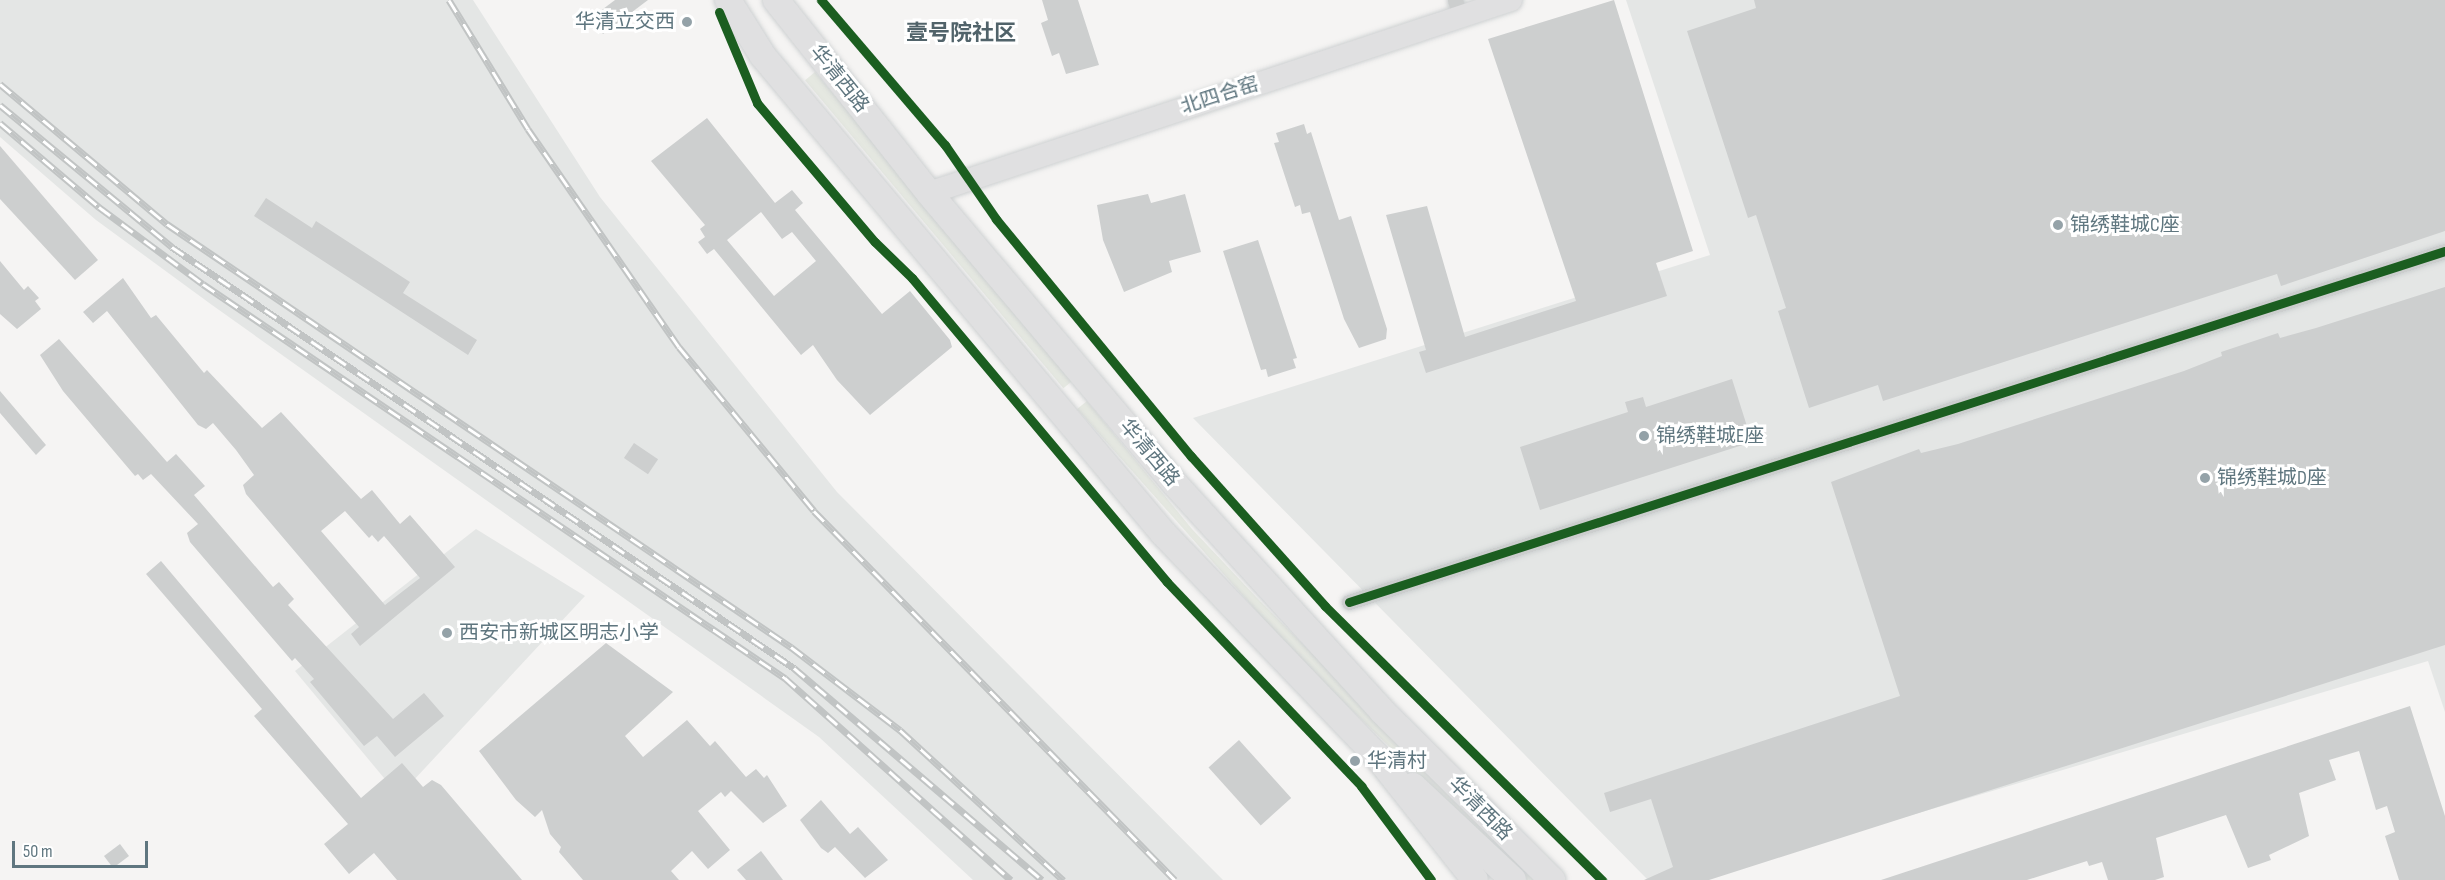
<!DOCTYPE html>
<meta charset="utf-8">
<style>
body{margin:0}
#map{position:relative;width:2445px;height:880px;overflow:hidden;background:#f5f4f3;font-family:"Sofia Sans Condensed","Noto Sans SC",sans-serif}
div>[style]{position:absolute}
.built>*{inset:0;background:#e4e6e5}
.green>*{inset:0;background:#e5e8e1;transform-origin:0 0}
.building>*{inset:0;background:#cdcfcf;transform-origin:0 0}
.roads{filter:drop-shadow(0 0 2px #ced1d2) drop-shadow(0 0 2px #ced1d2)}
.street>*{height:15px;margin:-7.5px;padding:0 7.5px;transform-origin:7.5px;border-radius:7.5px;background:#cccece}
.secondary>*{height:22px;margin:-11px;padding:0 11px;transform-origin:11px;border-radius:11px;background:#e0e0e1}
.primary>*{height:26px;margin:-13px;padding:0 13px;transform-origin:13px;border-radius:13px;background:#e0e0e1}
.rail>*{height:7px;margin-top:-3.5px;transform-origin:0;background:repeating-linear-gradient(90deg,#fff 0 14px,#c1c4c4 0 28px);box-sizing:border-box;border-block:2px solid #c1c4c4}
.cycleway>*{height:9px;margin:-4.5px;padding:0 4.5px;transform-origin:4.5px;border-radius:4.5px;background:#1b5e20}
.dots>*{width:16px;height:16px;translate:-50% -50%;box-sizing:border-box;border:3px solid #fff;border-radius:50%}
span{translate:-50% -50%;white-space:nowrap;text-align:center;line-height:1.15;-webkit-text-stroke:6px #fff;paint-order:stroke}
.poi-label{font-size:20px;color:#5f767f}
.right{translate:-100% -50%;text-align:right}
.left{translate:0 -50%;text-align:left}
.street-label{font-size:20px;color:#5f767f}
.quarter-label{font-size:22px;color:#51636a;font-weight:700}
.scale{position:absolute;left:12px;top:841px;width:136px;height:27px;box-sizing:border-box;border:3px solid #5f767f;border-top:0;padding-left:8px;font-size:18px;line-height:21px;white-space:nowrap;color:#5f767f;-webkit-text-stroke:4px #fff;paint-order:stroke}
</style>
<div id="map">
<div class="built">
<div style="clip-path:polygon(0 0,473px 0,600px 197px,837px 492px,1223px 880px,973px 880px,819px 737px,212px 305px,96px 220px,0 137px)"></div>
<div style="clip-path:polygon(1626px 0,2445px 0,2445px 712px,2428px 661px,1694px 880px,1648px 880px,1193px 418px,1710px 255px)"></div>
<div style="clip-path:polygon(476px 529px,585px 596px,399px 796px,295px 671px)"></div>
</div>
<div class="green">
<div style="left:815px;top:72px;width:402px;height:13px;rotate:50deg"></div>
<div style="clip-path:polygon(1087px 401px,1192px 529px,1258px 599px,1538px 880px,1527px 880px,1300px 660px,1077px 409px)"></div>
</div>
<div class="building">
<div style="clip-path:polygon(615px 0,648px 0,603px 34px,591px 18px)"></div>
<div style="clip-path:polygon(1042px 0,1078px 0,1099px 65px,1066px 74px,1059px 53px,1052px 56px,1041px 23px,1048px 20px)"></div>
<div style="clip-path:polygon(1614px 0,1693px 251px,1656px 263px,1667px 296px,1426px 373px,1419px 352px,1426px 350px,1386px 215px,1427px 206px,1465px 337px,1576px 301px,1488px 39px)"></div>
<div style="clip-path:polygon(1754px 0,2445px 0,2445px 231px,2281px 286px,2277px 274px,1883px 401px,1878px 385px,1809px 408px,1778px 311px,1786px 308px,1756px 215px,1748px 218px,1687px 31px,1756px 8px)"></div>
<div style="clip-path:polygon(evenodd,707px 118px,775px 203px,792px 190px,803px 203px,795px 210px,882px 314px,910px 291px,950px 340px,952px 347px,870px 415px,837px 380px,813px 345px,801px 355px,714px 249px,707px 254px,698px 242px,705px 237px,700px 229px,705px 225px,651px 161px,707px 118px,761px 212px,782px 239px,792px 232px,816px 261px,774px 296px,727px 240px,761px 212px)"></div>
<div style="clip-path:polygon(1304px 124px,1307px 134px,1311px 132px,1339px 220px,1351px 216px,1387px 329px,1386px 339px,1359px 348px,1344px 319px,1310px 212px,1302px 214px,1300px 205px,1295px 207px,1274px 143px,1279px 142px,1276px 133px)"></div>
<div style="clip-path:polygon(0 146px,98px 260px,75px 280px,0 199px)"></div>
<div style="clip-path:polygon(1148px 194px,1151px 203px,1185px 194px,1201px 252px,1169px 261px,1172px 272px,1124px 292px,1103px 240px,1097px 205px)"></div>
<div style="clip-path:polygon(266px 198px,312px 228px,316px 221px,410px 282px,403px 293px,477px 340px,468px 355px,254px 216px)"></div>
<div style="clip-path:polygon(1258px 240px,1297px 358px,1293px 359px,1296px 368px,1268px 377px,1266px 369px,1261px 370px,1223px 251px)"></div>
<div style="clip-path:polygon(0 261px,24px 290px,28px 286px,39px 298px,35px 301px,41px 309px,17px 329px,0 314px)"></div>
<div style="clip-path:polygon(evenodd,123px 278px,151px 318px,156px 315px,204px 373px,207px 370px,262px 428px,281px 412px,361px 499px,372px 490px,400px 524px,410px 515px,455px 567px,360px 646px,351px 634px,359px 627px,246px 494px,243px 485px,254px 475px,236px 450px,213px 423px,206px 429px,198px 425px,107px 311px,93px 323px,83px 312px,123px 278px,345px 511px,369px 538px,372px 535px,378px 542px,384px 536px,420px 578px,385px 605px,321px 531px,345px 511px)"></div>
<div style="clip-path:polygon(2445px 287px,2445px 645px,1709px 880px,1644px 880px,1673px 867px,1651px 799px,1610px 812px,1604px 793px,1900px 696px,1831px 482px,1919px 449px,1921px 453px,1958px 444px,2184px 371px,2222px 356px,2221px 352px,2278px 333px,2280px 338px,2316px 328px)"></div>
<div style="clip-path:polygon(59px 339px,167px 462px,176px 454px,205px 486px,194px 495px,273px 587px,279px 582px,294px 599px,288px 605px,393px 719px,424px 693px,444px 716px,395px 757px,377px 736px,364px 746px,310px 682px,314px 679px,295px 658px,292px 661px,190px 542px,187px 533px,198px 524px,151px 474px,143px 480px,138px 474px,135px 476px,63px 391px,40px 355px)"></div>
<div style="clip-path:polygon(1732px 379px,1752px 442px,1540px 510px,1520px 447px,1628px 412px,1625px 402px,1643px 397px,1646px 407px)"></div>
<div style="clip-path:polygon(0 391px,46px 445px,36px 455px,0 413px)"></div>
<div style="left:634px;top:443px;width:29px;height:18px;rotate:34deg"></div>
<div style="clip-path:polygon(161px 561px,361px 798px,402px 763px,423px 787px,432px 780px,441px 785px,522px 880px,397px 880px,374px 853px,349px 874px,324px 844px,348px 824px,254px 716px,262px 709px,146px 574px)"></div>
<div style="clip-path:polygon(606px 643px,673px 692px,625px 736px,643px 757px,687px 720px,710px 746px,715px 741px,746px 777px,756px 769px,764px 778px,767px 775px,787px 806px,763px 823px,731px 791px,725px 797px,721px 792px,698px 811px,730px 850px,708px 869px,692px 851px,671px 871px,679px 880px,583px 880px,559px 852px,561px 847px,550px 834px,542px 810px,535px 817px,516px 800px,479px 751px)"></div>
<div style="clip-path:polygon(2410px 706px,2445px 816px,2445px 880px,2399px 880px,2385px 836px,2395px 832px,2387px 806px,2376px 810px,2359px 751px,2329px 760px,2336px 780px,2299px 793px,2309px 836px,2269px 855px,2271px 860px,2248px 868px,2226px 815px,2156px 838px,2164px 877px,2155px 880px,2108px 880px,2102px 862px,2089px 866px,2087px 861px,2027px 880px,1881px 880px)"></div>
<div style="left:1239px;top:740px;width:78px;height:41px;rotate:48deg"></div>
<div style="clip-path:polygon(821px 800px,850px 834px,858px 827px,888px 860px,865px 878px,835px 847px,828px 853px,821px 848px,800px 820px)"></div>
<div style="left:120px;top:844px;width:15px;height:20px;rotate:53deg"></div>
<div style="clip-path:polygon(761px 851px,783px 880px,746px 880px,737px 870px)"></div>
</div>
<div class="roads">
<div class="street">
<div style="left:1455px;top:0;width:17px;rotate:73deg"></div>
<div style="left:1349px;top:602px;width:1151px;rotate:-17.76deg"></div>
</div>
<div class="secondary">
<div style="left:929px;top:193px;width:613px;rotate:-18.35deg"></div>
</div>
<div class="primary">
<div style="left:728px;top:0;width:66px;rotate:58deg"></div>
<div style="left:763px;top:56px;width:623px;rotate:50.02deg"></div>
<div style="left:1163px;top:533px;width:308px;rotate:46.2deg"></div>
<div style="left:1376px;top:755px;width:159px;rotate:51.6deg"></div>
<div style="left:776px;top:0;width:246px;rotate:51.6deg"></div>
<div style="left:929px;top:193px;width:381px;rotate:49.8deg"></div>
<div style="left:1175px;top:484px;width:307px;rotate:47.6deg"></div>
<div style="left:1382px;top:711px;width:240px;rotate:44.8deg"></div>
<div style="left:1413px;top:786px;width:137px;rotate:43.2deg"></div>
</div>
</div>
<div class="rail">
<div style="left:449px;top:0;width:151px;rotate:58.5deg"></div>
<div style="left:528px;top:129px;width:265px;rotate:55.3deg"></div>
<div style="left:679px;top:347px;width:212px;rotate:50.5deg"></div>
<div style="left:814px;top:511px;width:516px;rotate:45.63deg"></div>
<div style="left:0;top:84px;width:218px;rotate:40deg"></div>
<div style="left:167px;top:224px;width:754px;rotate:34.13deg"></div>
<div style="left:791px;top:647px;width:137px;rotate:37.3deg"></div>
<div style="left:900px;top:730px;width:222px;rotate:42.6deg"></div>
<div style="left:0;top:105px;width:223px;rotate:39.5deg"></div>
<div style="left:172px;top:247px;width:751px;rotate:34.09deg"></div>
<div style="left:794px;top:668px;width:326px;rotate:40.5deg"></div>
<div style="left:0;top:123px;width:130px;rotate:40.3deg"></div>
<div style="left:99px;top:207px;width:129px;rotate:36.5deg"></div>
<div style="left:203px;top:284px;width:703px;rotate:34.1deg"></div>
<div style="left:785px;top:678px;width:303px;rotate:41.8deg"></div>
</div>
<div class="cycleway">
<div style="left:821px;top:0;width:191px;rotate:49.5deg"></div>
<div style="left:945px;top:145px;width:90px;rotate:55.4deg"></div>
<div style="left:996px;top:219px;width:307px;rotate:50.6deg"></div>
<div style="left:1191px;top:456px;width:201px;rotate:48.2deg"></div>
<div style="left:1325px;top:606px;width:390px;rotate:44.7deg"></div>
<div style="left:719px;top:12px;width:99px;rotate:67.3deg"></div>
<div style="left:757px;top:103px;width:182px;rotate:49.7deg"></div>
<div style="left:875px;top:242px;width:52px;rotate:44.2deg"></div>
<div style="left:912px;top:278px;width:397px;rotate:50deg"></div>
<div style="left:1167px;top:582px;width:282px;rotate:46.4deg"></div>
<div style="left:1361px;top:786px;width:117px;rotate:53.3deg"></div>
<div style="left:1349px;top:602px;width:1151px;rotate:-17.76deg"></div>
</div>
<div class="dots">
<div style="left:687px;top:22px;background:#94a2a8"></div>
<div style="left:2058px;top:225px;background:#94a2a8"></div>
<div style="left:1644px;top:436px;background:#94a2a8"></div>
<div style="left:2205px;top:478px;background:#94a2a8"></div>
<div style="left:447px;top:633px;background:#94a2a8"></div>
<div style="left:1355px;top:761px;background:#94a2a8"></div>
</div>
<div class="poi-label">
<span class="right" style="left:675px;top:22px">华清立交西</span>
<span class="left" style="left:2070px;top:225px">锦绣鞋城C座</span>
<span class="left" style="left:1656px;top:436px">锦绣鞋城E座</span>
<span class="left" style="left:2217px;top:478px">锦绣鞋城D座</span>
<span class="left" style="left:459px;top:633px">西安市新城区明志小学</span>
<span class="left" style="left:1367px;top:761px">华清村</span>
</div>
<div class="street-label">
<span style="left:839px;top:79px;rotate:51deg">华清西路</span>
<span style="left:1220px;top:96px;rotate:-18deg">北四合窑</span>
<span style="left:1149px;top:453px;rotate:50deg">华清西路</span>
<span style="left:1480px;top:809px;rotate:45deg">华清西路</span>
</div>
<div class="quarter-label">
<span style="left:961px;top:34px">壹号院社区</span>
</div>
<div class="scale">50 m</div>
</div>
